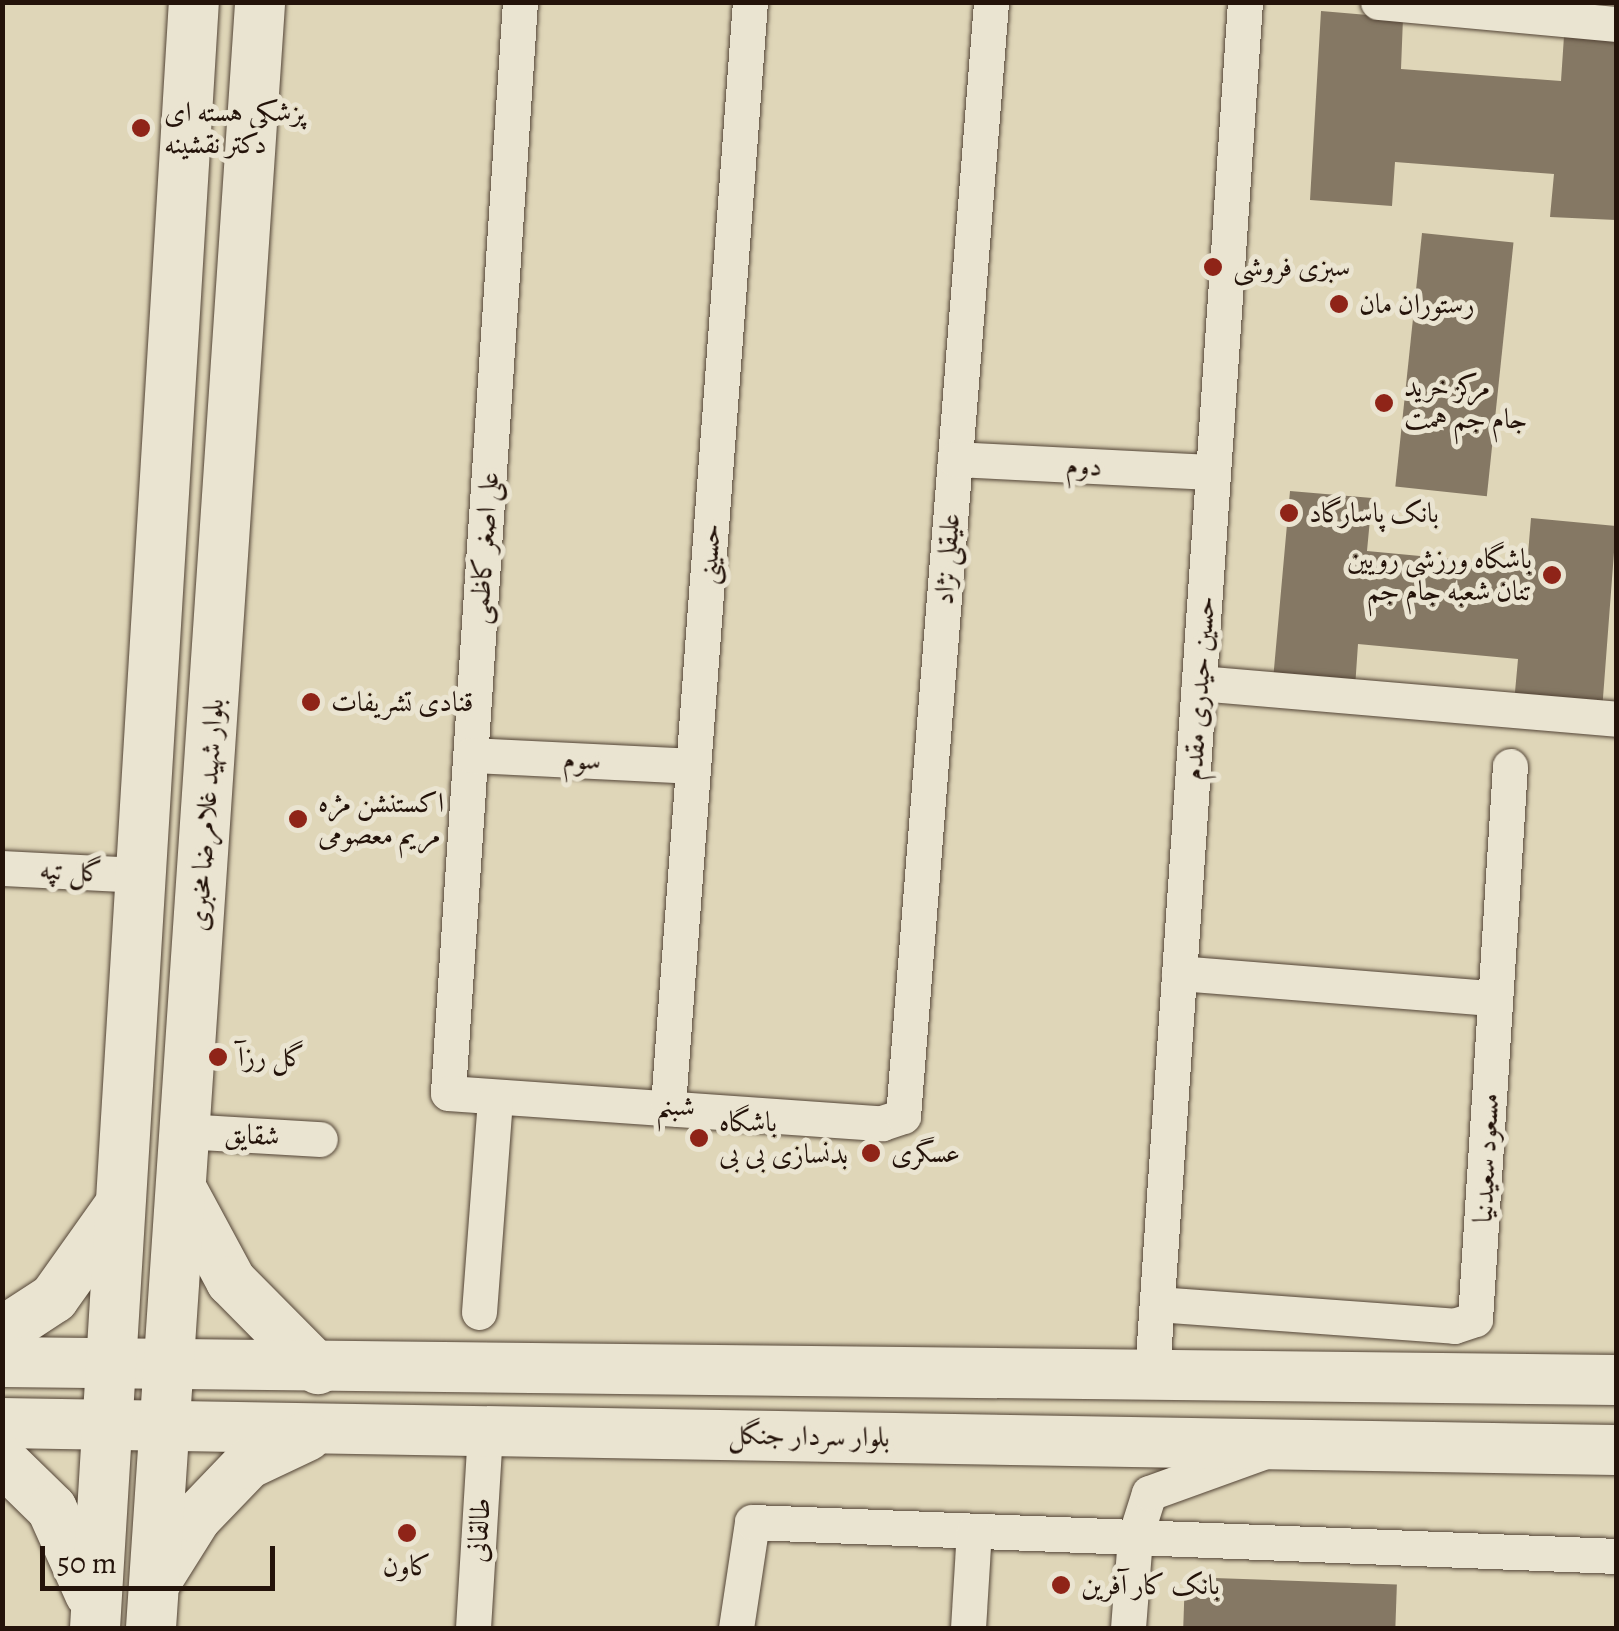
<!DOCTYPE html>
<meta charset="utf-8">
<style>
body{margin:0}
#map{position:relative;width:1619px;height:1631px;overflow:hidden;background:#dfd6b8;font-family:Alegreya,Amiri,serif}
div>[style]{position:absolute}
.building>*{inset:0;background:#857864;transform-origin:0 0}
.roads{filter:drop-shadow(0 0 2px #534436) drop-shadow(0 0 2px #534436)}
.street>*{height:35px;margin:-17.5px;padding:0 17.5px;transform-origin:17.5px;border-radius:17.5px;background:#eae4d1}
.secondary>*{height:50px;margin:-25px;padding:0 25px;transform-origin:25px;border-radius:25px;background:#eae4d1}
.dots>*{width:28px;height:28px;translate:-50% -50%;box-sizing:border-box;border:5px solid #eae4d1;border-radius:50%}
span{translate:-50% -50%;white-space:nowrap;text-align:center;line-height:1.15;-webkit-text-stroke:10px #eae4d1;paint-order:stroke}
.poi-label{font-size:28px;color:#24130a}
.left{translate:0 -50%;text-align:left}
.right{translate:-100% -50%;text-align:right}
.street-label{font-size:28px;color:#24130a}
.frame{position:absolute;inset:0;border:5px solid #24130a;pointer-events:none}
.scale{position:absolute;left:40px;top:1546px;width:235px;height:45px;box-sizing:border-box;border:5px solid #24130a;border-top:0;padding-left:12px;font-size:30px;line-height:35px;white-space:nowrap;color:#24130a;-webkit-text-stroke:8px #eae4d1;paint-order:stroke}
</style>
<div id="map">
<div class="building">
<div style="clip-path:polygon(1321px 11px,1403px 18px,1401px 69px,1561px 81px,1564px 36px,1616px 40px,1616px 220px,1550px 217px,1554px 174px,1395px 162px,1392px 206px,1310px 200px)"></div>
<div style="left:1422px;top:233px;width:92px;height:255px;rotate:6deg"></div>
<div style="clip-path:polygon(1290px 491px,1372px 498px,1367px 551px,1527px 566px,1531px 518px,1616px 526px,1602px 711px,1514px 703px,1518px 659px,1358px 644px,1355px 688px,1273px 680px)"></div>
<div style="left:1185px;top:1577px;width:212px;height:51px;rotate:2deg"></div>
</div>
<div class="roads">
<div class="street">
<div style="left:520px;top:2px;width:1093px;rotate:93.78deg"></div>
<div style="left:448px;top:1093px;width:435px;rotate:4deg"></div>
<div style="left:882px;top:1123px;width:22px;rotate:-18deg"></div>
<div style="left:903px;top:1116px;width:1117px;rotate:-85.48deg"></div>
<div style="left:1378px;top:2px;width:239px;rotate:5.3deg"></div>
<div style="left:955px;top:459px;width:258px;rotate:2.9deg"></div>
<div style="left:1199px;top:683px;width:419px;rotate:4.9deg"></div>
<div style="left:471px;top:755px;width:222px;rotate:2.8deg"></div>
<div style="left:2px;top:868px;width:138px;rotate:2.9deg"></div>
<div style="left:1179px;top:973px;width:315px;rotate:4.6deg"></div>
<div style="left:668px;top:1105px;width:1106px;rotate:-85.75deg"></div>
<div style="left:184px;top:1131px;width:136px;rotate:3.4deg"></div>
<div style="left:1157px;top:1304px;width:298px;rotate:4.2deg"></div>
<div style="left:1454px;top:1326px;width:22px;rotate:-18deg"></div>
<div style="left:1475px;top:1319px;width:554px;rotate:-86.38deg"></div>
<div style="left:479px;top:1312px;width:213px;rotate:-85.7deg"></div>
<div style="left:1152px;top:1373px;width:1374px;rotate:-86.12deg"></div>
<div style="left:473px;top:1628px;width:197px;rotate:-86.5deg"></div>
<div style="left:736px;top:1628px;width:107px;rotate:-81.4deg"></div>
<div style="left:752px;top:1522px;width:865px;rotate:2.25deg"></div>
<div style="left:968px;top:1628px;width:97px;rotate:-86.5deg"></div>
<div style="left:1128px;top:1628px;width:91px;rotate:-85.6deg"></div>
<div style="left:1135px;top:1537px;width:46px;rotate:-72.3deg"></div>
<div style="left:1149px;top:1493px;width:118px;rotate:-19.8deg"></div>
</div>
<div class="secondary">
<div style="left:181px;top:1188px;width:106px;rotate:61.7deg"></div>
<div style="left:231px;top:1281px;width:124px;rotate:45.3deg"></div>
<div style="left:2px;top:1332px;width:62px;rotate:-33.2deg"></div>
<div style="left:54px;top:1298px;width:110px;rotate:-54.6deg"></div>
<div style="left:2px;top:1362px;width:1614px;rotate:0.64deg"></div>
<div style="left:2px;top:1423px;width:1614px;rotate:0.96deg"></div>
<div style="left:2px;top:1460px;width:70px;rotate:44.4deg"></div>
<div style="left:52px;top:1509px;width:93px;rotate:65.9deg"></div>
<div style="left:159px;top:1577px;width:70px;rotate:-57.9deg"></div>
<div style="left:196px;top:1518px;width:75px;rotate:-46.1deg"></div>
<div style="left:248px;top:1464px;width:65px;rotate:-25.4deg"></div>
<div style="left:95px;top:1628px;width:1629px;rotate:-86.52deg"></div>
<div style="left:151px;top:1628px;width:1630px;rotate:-86.16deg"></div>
</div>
</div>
<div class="dots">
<div style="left:141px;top:128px;background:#8f2418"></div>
<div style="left:1213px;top:267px;background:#8f2418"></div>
<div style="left:1339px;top:304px;background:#8f2418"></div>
<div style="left:1384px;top:403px;background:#8f2418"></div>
<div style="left:1289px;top:513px;background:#8f2418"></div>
<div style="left:1552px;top:575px;background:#8f2418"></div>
<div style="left:311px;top:702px;background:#8f2418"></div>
<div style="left:298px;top:819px;background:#8f2418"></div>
<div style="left:218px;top:1057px;background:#8f2418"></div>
<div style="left:699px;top:1138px;background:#8f2418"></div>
<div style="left:871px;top:1153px;background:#8f2418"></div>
<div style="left:407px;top:1533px;background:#8f2418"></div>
<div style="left:1061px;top:1585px;background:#8f2418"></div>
</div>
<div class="poi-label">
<span class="left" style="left:164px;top:128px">پزشکی هسته ای<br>دکتر نقشینه</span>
<span class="left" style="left:1233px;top:267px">سبزی فروشی</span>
<span class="left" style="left:1359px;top:304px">رستوران مان</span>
<span class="left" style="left:1404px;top:403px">مرکز خرید<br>جام جم همت</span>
<span class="left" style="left:1309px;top:513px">بانک پاسارگاد</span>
<span class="right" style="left:1532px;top:575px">باشگاه ورزشی رویین<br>تنان شعبه جام جم</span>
<span class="left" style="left:331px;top:702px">قنادی تشریفات</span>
<span class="left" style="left:318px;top:819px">اکستنشن مژه<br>مریم معصومی</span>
<span class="left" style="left:238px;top:1057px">گل رزآ</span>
<span class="left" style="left:719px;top:1138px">باشگاه<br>بدنسازی بی بی</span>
<span class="left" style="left:891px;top:1153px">عسگری</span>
<span style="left:407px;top:1566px">کاون</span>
<span class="left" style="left:1081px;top:1585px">بانک کار آفرین</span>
</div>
<div class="street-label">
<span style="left:1084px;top:466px;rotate:3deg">دوم</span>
<span style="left:484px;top:548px;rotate:-86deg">علی اصغر کاظمی</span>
<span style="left:709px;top:554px;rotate:-86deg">حسینی</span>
<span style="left:947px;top:559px;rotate:-86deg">علیقلی نژاد</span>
<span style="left:1199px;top:688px;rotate:-86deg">حسین حیدری مقدم</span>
<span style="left:582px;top:760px;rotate:3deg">سوم</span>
<span style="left:206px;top:815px;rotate:-86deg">بلوار شهید غلامرضا مخبری</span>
<span style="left:71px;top:871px;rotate:3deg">گل تپه</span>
<span style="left:676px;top:1106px;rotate:4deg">شبنم</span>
<span style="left:252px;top:1135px;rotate:3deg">شقایق</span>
<span style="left:1486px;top:1158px;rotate:-87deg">مسعود سعیدنیا</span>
<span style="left:809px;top:1436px;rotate:1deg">بلوار سردار جنگل</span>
<span style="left:479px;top:1530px;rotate:-86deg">طالقانی</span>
</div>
<div class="frame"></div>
<div class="scale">50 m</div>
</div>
